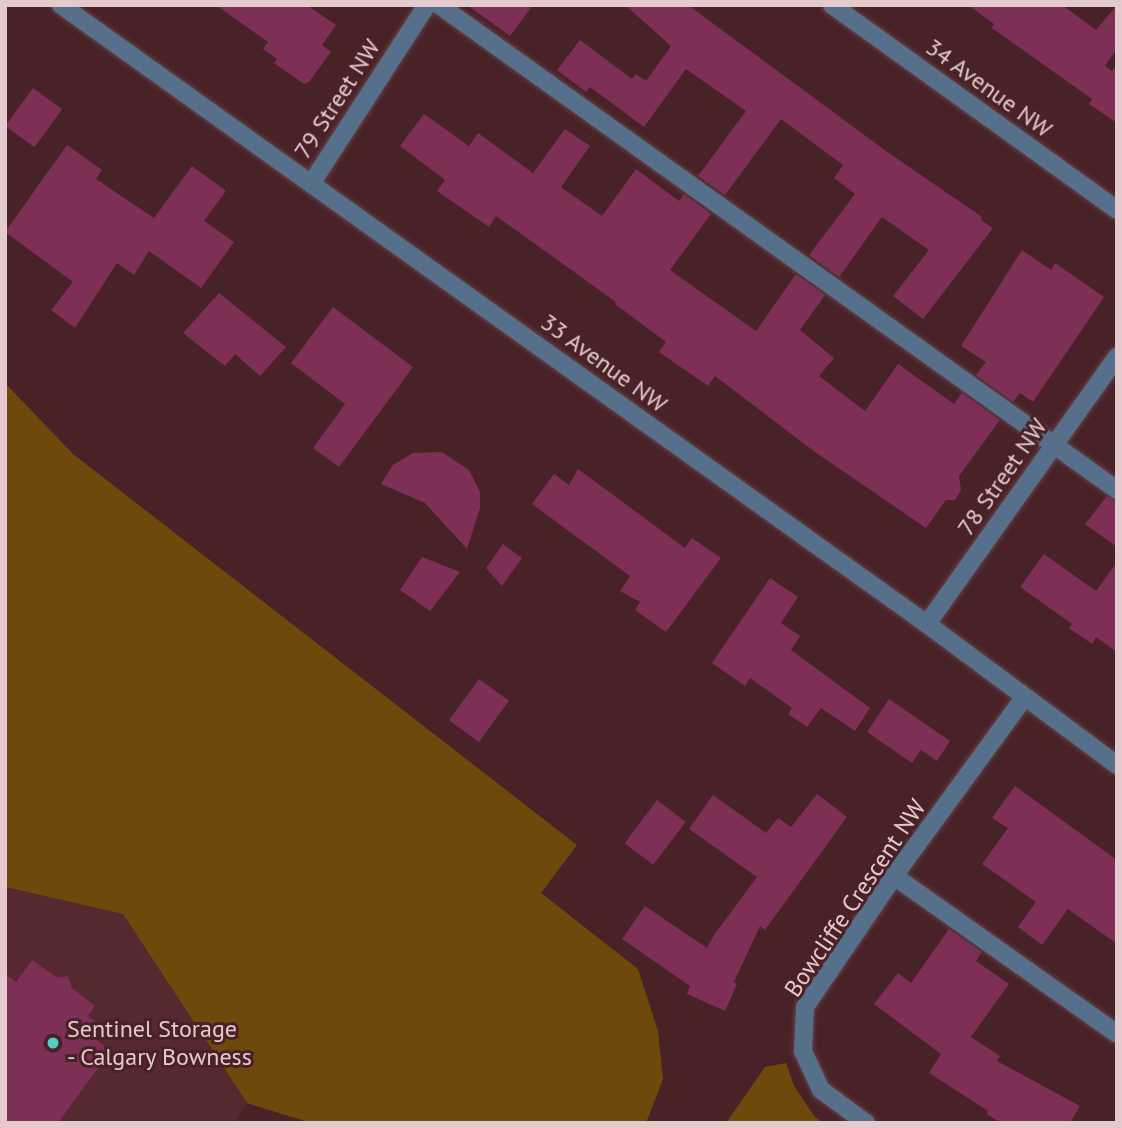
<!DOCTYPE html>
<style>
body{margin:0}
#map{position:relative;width:1122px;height:1128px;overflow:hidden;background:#482227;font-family:"PT Sans",sans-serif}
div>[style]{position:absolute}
.built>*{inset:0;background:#56282f}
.green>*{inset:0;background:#6f490b}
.building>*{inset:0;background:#7d2f56;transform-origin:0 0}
.roads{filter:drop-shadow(0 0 2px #644045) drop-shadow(0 0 2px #644045)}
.minor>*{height:18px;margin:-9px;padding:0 9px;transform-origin:9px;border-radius:9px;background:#566f8b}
.dots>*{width:19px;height:19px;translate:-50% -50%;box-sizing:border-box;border:4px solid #482227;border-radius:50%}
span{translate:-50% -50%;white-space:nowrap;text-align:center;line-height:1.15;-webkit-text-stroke:6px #482227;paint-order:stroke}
.street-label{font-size:24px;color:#e4cacc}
.poi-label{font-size:24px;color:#e4cacc}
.left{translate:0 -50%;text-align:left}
.frame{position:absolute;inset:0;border:7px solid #e4cacc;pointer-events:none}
</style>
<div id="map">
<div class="built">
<div style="clip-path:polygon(5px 887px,123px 914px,247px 1103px,234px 1123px,5px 1123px)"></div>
</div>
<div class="green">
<div style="clip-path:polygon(5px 383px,73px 454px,577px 845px,541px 893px,638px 969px,658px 1031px,663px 1079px,646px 1123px,311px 1123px,247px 1103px,123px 914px,5px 887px)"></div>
<div style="clip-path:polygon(786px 1063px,794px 1086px,814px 1116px,823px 1123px,726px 1123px,765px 1067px)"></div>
</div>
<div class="building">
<div style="clip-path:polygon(216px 5px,307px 5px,336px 25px,322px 45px,331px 52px,309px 82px,304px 84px,274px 63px,277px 59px,263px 49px,268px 42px)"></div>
<div style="clip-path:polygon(467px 5px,533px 5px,510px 36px)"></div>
<div style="clip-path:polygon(625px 5px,688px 5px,886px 151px,982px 217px,981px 220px,993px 228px,923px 319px,893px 296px,929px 250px,882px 217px,839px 277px,809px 255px,855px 194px,834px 178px,843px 165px,781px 119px,725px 195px,698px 176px,746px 111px,686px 69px,644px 127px,590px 87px,586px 92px,557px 70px,580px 40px,632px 79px,636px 74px,646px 81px,671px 46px)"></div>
<div style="clip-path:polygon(968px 5px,1062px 5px,1096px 30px,1117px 5px,1117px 49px,1105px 66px,1112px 71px,1117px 64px,1117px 123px,1089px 104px,1092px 99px,992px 28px,994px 24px)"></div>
<div style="left:33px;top:88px;width:36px;height:47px;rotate:36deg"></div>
<div style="clip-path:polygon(424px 114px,469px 146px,478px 133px,533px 173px,565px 129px,590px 146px,561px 187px,602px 216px,636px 169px,679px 201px,684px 194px,711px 214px,670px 270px,756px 331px,796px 274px,825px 295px,800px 330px,834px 358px,819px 376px,865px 411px,898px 364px,954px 404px,962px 393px,1000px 420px,959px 476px,961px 490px,955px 500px,946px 500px,926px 528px,815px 452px,715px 376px,708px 386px,659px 352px,666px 342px,615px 304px,616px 302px,496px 216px,489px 227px,437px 191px,445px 180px,400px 146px)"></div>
<div style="clip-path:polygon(67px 145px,102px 170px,96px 179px,154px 218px,192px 166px,226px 191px,204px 221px,234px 242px,201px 288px,149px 251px,134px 275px,117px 263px,75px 328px,51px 310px,73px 282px,5px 232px)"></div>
<div style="clip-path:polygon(1022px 250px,1051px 270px,1055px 263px,1104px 297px,1033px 402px,1020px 393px,1013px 402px,976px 375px,986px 362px,961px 346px)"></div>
<div style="clip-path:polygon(219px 293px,286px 347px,260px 376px,235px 354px,225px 366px,183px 333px)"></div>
<div style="clip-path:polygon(333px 307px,413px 367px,339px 467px,313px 448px,345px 404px,291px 363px)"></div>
<div style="clip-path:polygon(442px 452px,469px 470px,480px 492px,480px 508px,467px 549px,425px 503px,381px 484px,393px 465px,413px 453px)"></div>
<div style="clip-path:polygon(578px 469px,685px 548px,692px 538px,721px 558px,666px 632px,635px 610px,640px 602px,620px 591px,630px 576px,532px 504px,554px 474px,569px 485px)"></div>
<div style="clip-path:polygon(1107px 496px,1117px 501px,1117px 547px,1085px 524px)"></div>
<div style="clip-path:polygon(503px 544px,522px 558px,502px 586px,486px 568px)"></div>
<div style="clip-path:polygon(1044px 554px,1096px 591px,1117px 562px,1117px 652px,1096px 637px,1092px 644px,1069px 628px,1072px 624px,1020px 587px)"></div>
<div style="clip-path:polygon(422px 557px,460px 572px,430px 611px,400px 590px)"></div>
<div style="clip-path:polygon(770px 578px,798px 597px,781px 623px,800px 636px,791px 650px,870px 708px,855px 731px,821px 708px,807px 727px,788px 714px,792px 708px,750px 678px,745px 686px,712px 663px)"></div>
<div style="left:479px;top:679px;width:37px;height:51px;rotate:36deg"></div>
<div style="clip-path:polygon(889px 699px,950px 741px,937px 761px,921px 750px,912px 763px,867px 732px)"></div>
<div style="clip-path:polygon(1015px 786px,1117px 860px,1117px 944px,1068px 909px,1042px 945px,1018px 927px,1036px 902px,982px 864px,1008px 828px,992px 818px)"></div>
<div style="clip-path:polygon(817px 794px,847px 817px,765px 930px,760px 926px,734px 982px,737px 984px,725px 1011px,687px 994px,690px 986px,622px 939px,645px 906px,707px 948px,714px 935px,757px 877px,689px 829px,713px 795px,766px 833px,778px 818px,791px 827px)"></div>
<div style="left:657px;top:800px;width:36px;height:54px;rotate:37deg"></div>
<div style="clip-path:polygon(949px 929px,982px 952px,976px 961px,1009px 984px,971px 1037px,1000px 1056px,997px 1061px,1080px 1106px,1070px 1123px,1001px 1123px,987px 1114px,988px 1111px,929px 1073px,941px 1054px,874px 1004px,898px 973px,911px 983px)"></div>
<div style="clip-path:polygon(32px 960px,58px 978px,68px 976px,71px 987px,95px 1006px,88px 1016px,99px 1025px,91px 1036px,111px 1050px,58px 1123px,5px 1123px,5px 974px,16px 982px)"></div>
</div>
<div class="roads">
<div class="minor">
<div style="left:61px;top:5px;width:1064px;rotate:35.56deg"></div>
<div style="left:927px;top:624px;width:237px;rotate:36.6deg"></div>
<div style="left:439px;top:5px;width:834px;rotate:35.58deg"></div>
<div style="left:832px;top:5px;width:351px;rotate:35.7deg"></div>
<div style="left:311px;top:184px;width:213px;rotate:-57.1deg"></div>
<div style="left:927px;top:624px;width:328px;rotate:-54.6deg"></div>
<div style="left:894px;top:876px;width:273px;rotate:35.3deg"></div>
<div style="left:866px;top:1123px;width:56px;rotate:-143.7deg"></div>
<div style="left:821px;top:1090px;width:43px;rotate:-114.8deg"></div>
<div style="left:803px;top:1051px;width:44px;rotate:-87.4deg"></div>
<div style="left:805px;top:1007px;width:158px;rotate:-55.8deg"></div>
<div style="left:894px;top:876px;width:220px;rotate:-53.9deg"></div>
</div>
</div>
<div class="dots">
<div style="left:53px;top:1043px;background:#53cdc9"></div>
</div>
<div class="street-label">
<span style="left:989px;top:88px;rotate:36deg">34 Avenue NW</span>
<span style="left:337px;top:99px;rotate:-57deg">79 Street NW</span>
<span style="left:604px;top:363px;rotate:36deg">33 Avenue NW</span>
<span style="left:1002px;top:477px;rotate:-55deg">78 Street NW</span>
<span style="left:855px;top:898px;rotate:-56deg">Bowcliffe Crescent NW</span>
</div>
<div class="poi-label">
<span class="left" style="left:67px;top:1043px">Sentinel Storage<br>- Calgary Bowness</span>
</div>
<div class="frame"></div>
</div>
